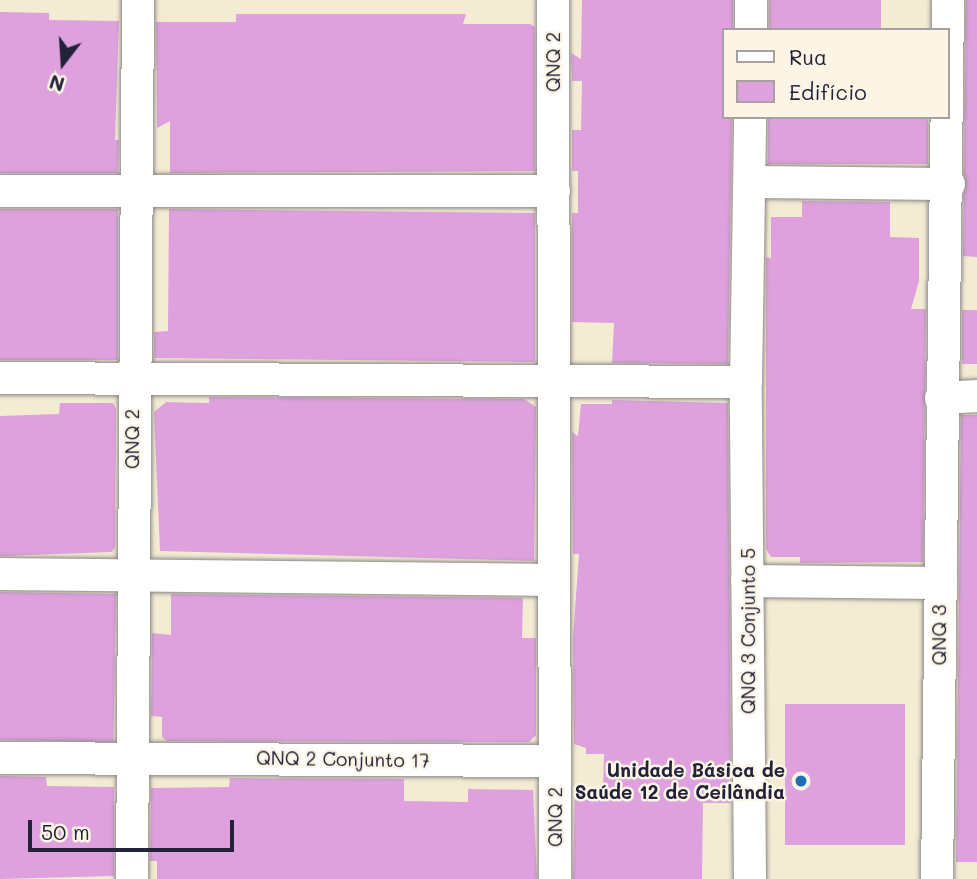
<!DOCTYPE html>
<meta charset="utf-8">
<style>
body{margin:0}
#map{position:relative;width:977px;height:879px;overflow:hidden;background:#f3ecd3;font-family:Mali,sans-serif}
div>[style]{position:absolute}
.building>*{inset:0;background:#dea1dd;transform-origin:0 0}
.roads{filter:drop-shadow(0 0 2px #8a8787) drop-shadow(0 0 2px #8a8787)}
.minor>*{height:32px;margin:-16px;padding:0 16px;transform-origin:16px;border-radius:16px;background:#fff}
.dots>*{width:19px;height:19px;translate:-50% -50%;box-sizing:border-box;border:4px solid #fcf5e5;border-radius:50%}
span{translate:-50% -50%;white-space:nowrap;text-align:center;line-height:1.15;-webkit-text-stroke:5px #fcf5e5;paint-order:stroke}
.street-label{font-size:19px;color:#22223b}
.poi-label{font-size:19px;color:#22223b;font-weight:700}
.right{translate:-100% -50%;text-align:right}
.legend{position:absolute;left:722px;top:28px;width:228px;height:91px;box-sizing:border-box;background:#fcf5e5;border:2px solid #a5a1a1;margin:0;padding:9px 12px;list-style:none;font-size:21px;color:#22223b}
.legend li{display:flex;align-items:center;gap:14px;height:35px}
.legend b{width:35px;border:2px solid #a5a1a1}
.north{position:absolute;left:28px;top:28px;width:70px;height:70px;-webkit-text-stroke:5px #fcf5e5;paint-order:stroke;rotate:197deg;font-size:19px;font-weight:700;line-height:28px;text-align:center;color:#22223b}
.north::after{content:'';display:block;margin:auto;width:24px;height:32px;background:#22223b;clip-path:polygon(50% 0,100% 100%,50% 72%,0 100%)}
.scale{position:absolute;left:28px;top:820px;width:206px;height:32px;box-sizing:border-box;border:4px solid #22223b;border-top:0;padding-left:9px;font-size:21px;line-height:24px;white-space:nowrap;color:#22223b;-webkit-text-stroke:5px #fcf5e5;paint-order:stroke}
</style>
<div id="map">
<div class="building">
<div style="clip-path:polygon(582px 0,733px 0,733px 30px,723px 30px,723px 117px,732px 117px,728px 364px,612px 363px,614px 323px,572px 322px,572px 213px,578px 213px,578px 171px,572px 171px,572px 130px,581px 130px,582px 81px,572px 81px,571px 53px,581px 59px)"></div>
<div style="left:769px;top:0;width:112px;height:30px"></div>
<div style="clip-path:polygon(966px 0,977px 0,977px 257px,963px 256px)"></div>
<div style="clip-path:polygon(0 12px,49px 13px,49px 20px,119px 21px,115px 140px,119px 140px,118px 173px,0 173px)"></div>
<div style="clip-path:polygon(236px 14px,466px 14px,463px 24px,530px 24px,535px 27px,535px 171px,170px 173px,170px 121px,157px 128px,156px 22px,236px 22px)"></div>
<div style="left:768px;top:117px;width:160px;height:47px"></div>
<div style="clip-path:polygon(802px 201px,890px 202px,890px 237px,919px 238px,919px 281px,911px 309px,926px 309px,923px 562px,800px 563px,800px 557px,771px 557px,766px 549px,766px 257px,771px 258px,771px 217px,802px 217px)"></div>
<div style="left:0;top:209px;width:118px;height:151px"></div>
<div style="clip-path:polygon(169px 209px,535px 213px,535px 362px,154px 358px,154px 332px,168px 331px)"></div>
<div style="left:962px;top:310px;width:15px;height:54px"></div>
<div style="clip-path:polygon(209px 397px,524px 399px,536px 407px,534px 561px,160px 551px,154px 412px,166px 402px,209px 403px)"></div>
<div style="clip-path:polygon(612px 400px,728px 403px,731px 803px,703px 803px,702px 879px,573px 879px,575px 790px,603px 790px,604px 754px,586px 754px,586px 748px,574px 744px,573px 638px,579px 554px,573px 554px,572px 432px,578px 436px,581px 404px,612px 404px)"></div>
<div style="clip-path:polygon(60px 403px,113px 403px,116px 409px,115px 547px,112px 552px,0 556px,0 416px,59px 414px)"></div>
<div style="clip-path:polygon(961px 415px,977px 415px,977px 862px,956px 862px)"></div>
<div style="left:0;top:592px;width:116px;height:148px;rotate:1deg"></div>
<div style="clip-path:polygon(171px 594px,523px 598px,522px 638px,536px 638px,536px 735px,529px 742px,167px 741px,162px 737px,162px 717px,151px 716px,152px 633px,171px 635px)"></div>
<div style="left:785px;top:704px;width:120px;height:141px"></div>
<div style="clip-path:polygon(0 776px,46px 777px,47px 786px,114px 787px,114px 876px,0 879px)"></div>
<div style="clip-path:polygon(230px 778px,404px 779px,404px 801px,468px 802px,468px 789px,533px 790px,537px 879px,157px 879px,157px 861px,150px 861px,151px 788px,229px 787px)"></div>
</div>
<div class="roads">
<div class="minor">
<div style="left:553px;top:0;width:879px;rotate:89.87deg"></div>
<div style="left:751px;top:30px;width:30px;rotate:-90deg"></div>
<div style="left:750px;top:182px;width:199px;rotate:0.6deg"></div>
<div style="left:0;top:191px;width:554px"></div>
<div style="left:0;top:378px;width:746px;rotate:0.31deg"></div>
<div style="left:941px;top:398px;width:36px;rotate:-3deg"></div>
<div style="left:0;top:574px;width:554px;rotate:0.62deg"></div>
<div style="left:747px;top:581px;width:192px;rotate:0.6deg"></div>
<div style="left:0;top:758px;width:554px;rotate:0.31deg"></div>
<div style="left:132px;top:879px;width:879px;rotate:-89.61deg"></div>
<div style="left:750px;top:879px;width:497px;rotate:-90.5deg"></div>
<div style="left:746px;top:382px;width:265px;rotate:-89.1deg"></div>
<div style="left:937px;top:879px;width:879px;rotate:-89.28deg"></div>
</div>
</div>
<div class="dots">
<div style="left:801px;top:781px;background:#1f6fb2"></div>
</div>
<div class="street-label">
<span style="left:553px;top:62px;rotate:-90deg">QNQ 2</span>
<span style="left:132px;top:439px;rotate:-90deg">QNQ 2</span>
<span style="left:748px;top:631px;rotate:-90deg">QNQ 3 Conjunto 5</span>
<span style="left:939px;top:635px;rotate:-90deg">QNQ 3</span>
<span style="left:343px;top:759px;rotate:1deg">QNQ 2 Conjunto 17</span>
<span style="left:555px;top:817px;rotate:-90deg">QNQ 2</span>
</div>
<div class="poi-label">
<span class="right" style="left:785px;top:781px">Unidade Básica de<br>Saúde 12 de Ceilândia</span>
</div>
<ul class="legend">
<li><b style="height:9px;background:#fff"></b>Rua</li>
<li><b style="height:19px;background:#dea1dd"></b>Edifício</li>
</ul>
<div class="north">N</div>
<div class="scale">50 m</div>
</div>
